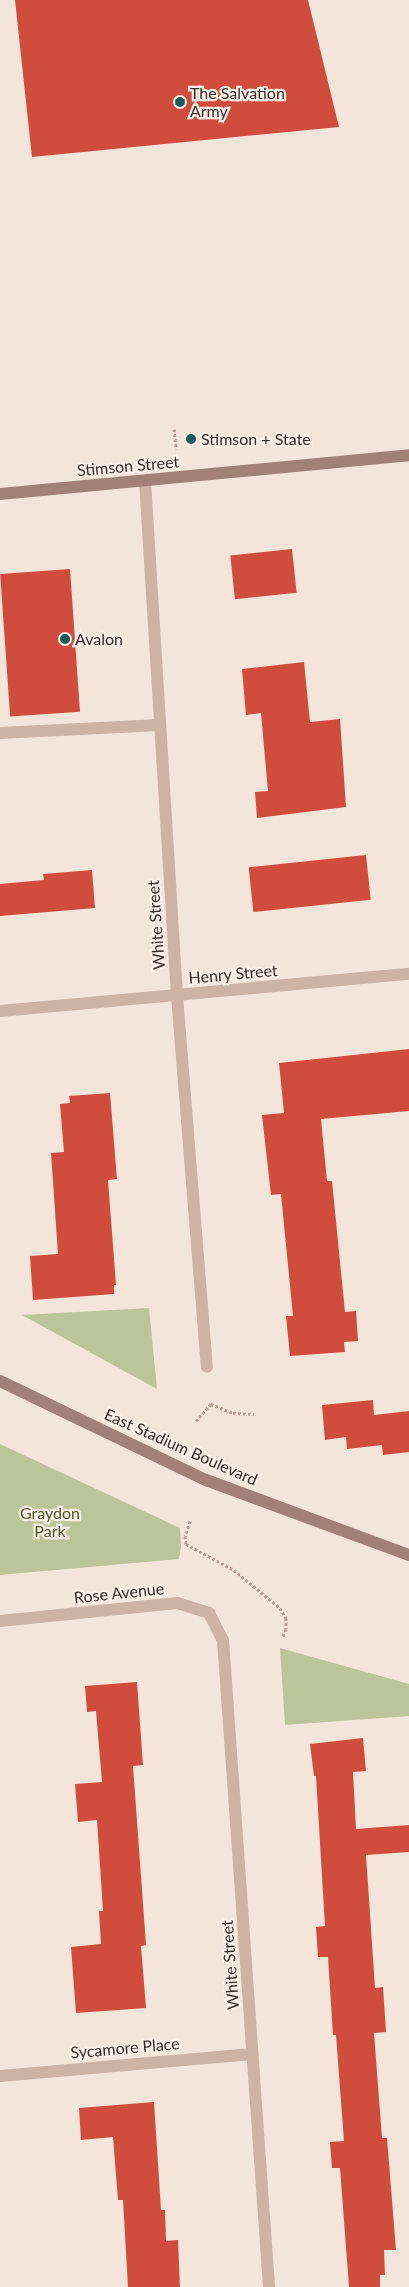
<!DOCTYPE html>
<style>
body{margin:0}
#map{position:relative;width:409px;height:2287px;overflow:hidden;background:#f4e5db;font-family:Lato,sans-serif}
div>[style]{position:absolute}
.green>*{inset:0;background:#bcc49a}
.building>*{inset:0;background:#d04d3d;transform-origin:0 0}
.path>*{height:3px;margin-top:-1.5px;transform-origin:0;background:repeating-linear-gradient(90deg,#b99c90 0 2.5px,transparent 0 5px)}
.lane>*{height:12px;margin:-6px;padding:0 6px;transform-origin:6px;border-radius:6px;background:#cdb2a6}
.street>*{height:12px;margin:-6px;padding:0 6px;transform-origin:6px;border-radius:6px;background:#cdb2a6}
.secondary>*{height:12px;margin:-6px;padding:0 6px;transform-origin:6px;border-radius:6px;background:#a18077}
.dots>*{width:14px;height:14px;translate:-50% -50%;box-sizing:border-box;border:2px solid #fbf0e8;border-radius:50%}
span{translate:-50% -50%;white-space:nowrap;text-align:center;line-height:1.15;-webkit-text-stroke:4.5px #fbf0e8;paint-order:stroke}
.poi-label{font-size:16px;color:#382a27}
.left{translate:0 -50%;text-align:left}
.street-label{font-size:16px;color:#382a27}
.park-label{font-size:16px;color:#4e5929}
</style>
<div id="map">
<div class="green">
<div style="clip-path:polygon(149px 1308px,157px 1389px,22px 1315px)"></div>
<div style="clip-path:polygon(0 1444px,180px 1528px,181px 1547px,179px 1559px,0 1575px)"></div>
<div style="clip-path:polygon(280px 1648px,409px 1684px,409px 1716px,285px 1725px)"></div>
</div>
<div class="building">
<div style="clip-path:polygon(15px 0,308px 0,339px 127px,32px 157px)"></div>
<div style="left:292px;top:549px;width:44px;height:62px;rotate:84deg"></div>
<div style="left:70px;top:569px;width:143px;height:70px;rotate:86deg"></div>
<div style="clip-path:polygon(304px 662px,310px 722px,340px 719px,346px 807px,257px 818px,255px 792px,268px 791px,261px 713px,246px 715px,242px 669px)"></div>
<div style="left:366px;top:855px;width:45px;height:118px;rotate:84deg"></div>
<div style="clip-path:polygon(92px 870px,95px 908px,0 916px,0 884px,44px 880px,43px 874px)"></div>
<div style="clip-path:polygon(409px 1049px,409px 1111px,321px 1119px,327px 1181px,332px 1181px,345px 1312px,356px 1311px,358px 1341px,344px 1342px,345px 1352px,290px 1356px,286px 1316px,293px 1316px,281px 1194px,271px 1195px,262px 1115px,284px 1113px,279px 1063px)"></div>
<div style="clip-path:polygon(110px 1093px,117px 1179px,108px 1180px,116px 1285px,114px 1285px,114px 1294px,33px 1300px,30px 1256px,58px 1254px,51px 1153px,64px 1152px,60px 1104px,70px 1103px,69px 1096px)"></div>
<div style="clip-path:polygon(373px 1400px,374px 1415px,409px 1411px,409px 1452px,383px 1455px,382px 1445px,347px 1449px,346px 1437px,325px 1440px,322px 1405px)"></div>
<div style="clip-path:polygon(137px 1682px,143px 1765px,133px 1766px,146px 1945px,141px 1946px,146px 2008px,76px 2013px,71px 1947px,101px 1944px,99px 1911px,103px 1911px,97px 1820px,78px 1822px,75px 1784px,102px 1782px,96px 1711px,87px 1712px,85px 1686px)"></div>
<div style="clip-path:polygon(363px 1738px,366px 1771px,353px 1772px,356px 1829px,409px 1825px,409px 1852px,366px 1855px,375px 1988px,383px 1987px,386px 2032px,374px 2033px,382px 2138px,387px 2138px,396px 2250px,384px 2250px,385px 2275px,380px 2275px,380px 2287px,349px 2287px,340px 2168px,332px 2168px,330px 2142px,344px 2141px,336px 2035px,333px 2035px,328px 1957px,318px 1957px,316px 1927px,325px 1926px,316px 1776px,314px 1776px,310px 1744px)"></div>
<div style="clip-path:polygon(154px 2102px,161px 2210px,165px 2210px,166px 2241px,178px 2240px,180px 2287px,128px 2287px,123px 2200px,118px 2200px,113px 2137px,81px 2140px,79px 2108px)"></div>
</div>
<div class="path">
<div style="left:174px;top:429px;width:20px;rotate:84deg"></div>
<div style="left:196px;top:1421px;width:23px;rotate:-49deg"></div>
<div style="left:211px;top:1404px;width:24px;rotate:22deg"></div>
<div style="left:233px;top:1413px;width:21px;rotate:3deg"></div>
<div style="left:190px;top:1521px;width:16px;rotate:108deg"></div>
<div style="left:185px;top:1536px;width:8px;rotate:83deg"></div>
<div style="left:186px;top:1544px;width:55px;rotate:28.4deg"></div>
<div style="left:234px;top:1570px;width:60px;rotate:39.6deg"></div>
<div style="left:280px;top:1608px;width:12px;rotate:59deg"></div>
<div style="left:286px;top:1618px;width:11px;rotate:90deg"></div>
<div style="left:286px;top:1629px;width:10px;rotate:114deg"></div>
</div>
<div class="lane">
<div style="left:0;top:733px;width:160px;rotate:-2.9deg"></div>
</div>
<div class="street">
<div style="left:145px;top:481px;width:516px;rotate:86.44deg"></div>
<div style="left:177px;top:996px;width:372px;rotate:85.4deg"></div>
<div style="left:0;top:1011px;width:411px;rotate:-5.2deg"></div>
<div style="left:0;top:1621px;width:178px;rotate:-5.8deg"></div>
<div style="left:177px;top:1603px;width:34px;rotate:17deg"></div>
<div style="left:209px;top:1613px;width:30px;rotate:63deg"></div>
<div style="left:223px;top:1640px;width:649px;rotate:85.93deg"></div>
<div style="left:0;top:2076px;width:253px;rotate:-5deg"></div>
</div>
<div class="secondary">
<div style="left:0;top:494px;width:411px;rotate:-5.4deg"></div>
<div style="left:0;top:1381px;width:229px;rotate:25.7deg"></div>
<div style="left:206px;top:1480px;width:216px;rotate:20.3deg"></div>
</div>
<div class="dots">
<div style="left:180px;top:102px;background:#195d59"></div>
<div style="left:191px;top:439px;background:#195d59"></div>
<div style="left:65px;top:639px;background:#195d59"></div>
</div>
<div class="poi-label">
<span class="left" style="left:190px;top:102px">The Salvation<br>Army</span>
<span class="left" style="left:201px;top:439px">Stimson + State</span>
<span class="left" style="left:75px;top:639px">Avalon</span>
</div>
<div class="street-label">
<span style="left:128px;top:466px;rotate:-5deg">Stimson Street</span>
<span style="left:156px;top:925px;rotate:-94deg">White Street</span>
<span style="left:233px;top:974px;rotate:-5deg">Henry Street</span>
<span style="left:181px;top:1447px;rotate:24deg">East Stadium Boulevard</span>
<span style="left:119px;top:1593px;rotate:-6deg">Rose Avenue</span>
<span style="left:230px;top:1965px;rotate:-94deg">White Street</span>
<span style="left:125px;top:2048px;rotate:-5deg">Sycamore Place</span>
</div>
<div class="park-label">
<span style="left:50px;top:1522px">Graydon<br>Park</span>
</div>
</div>
